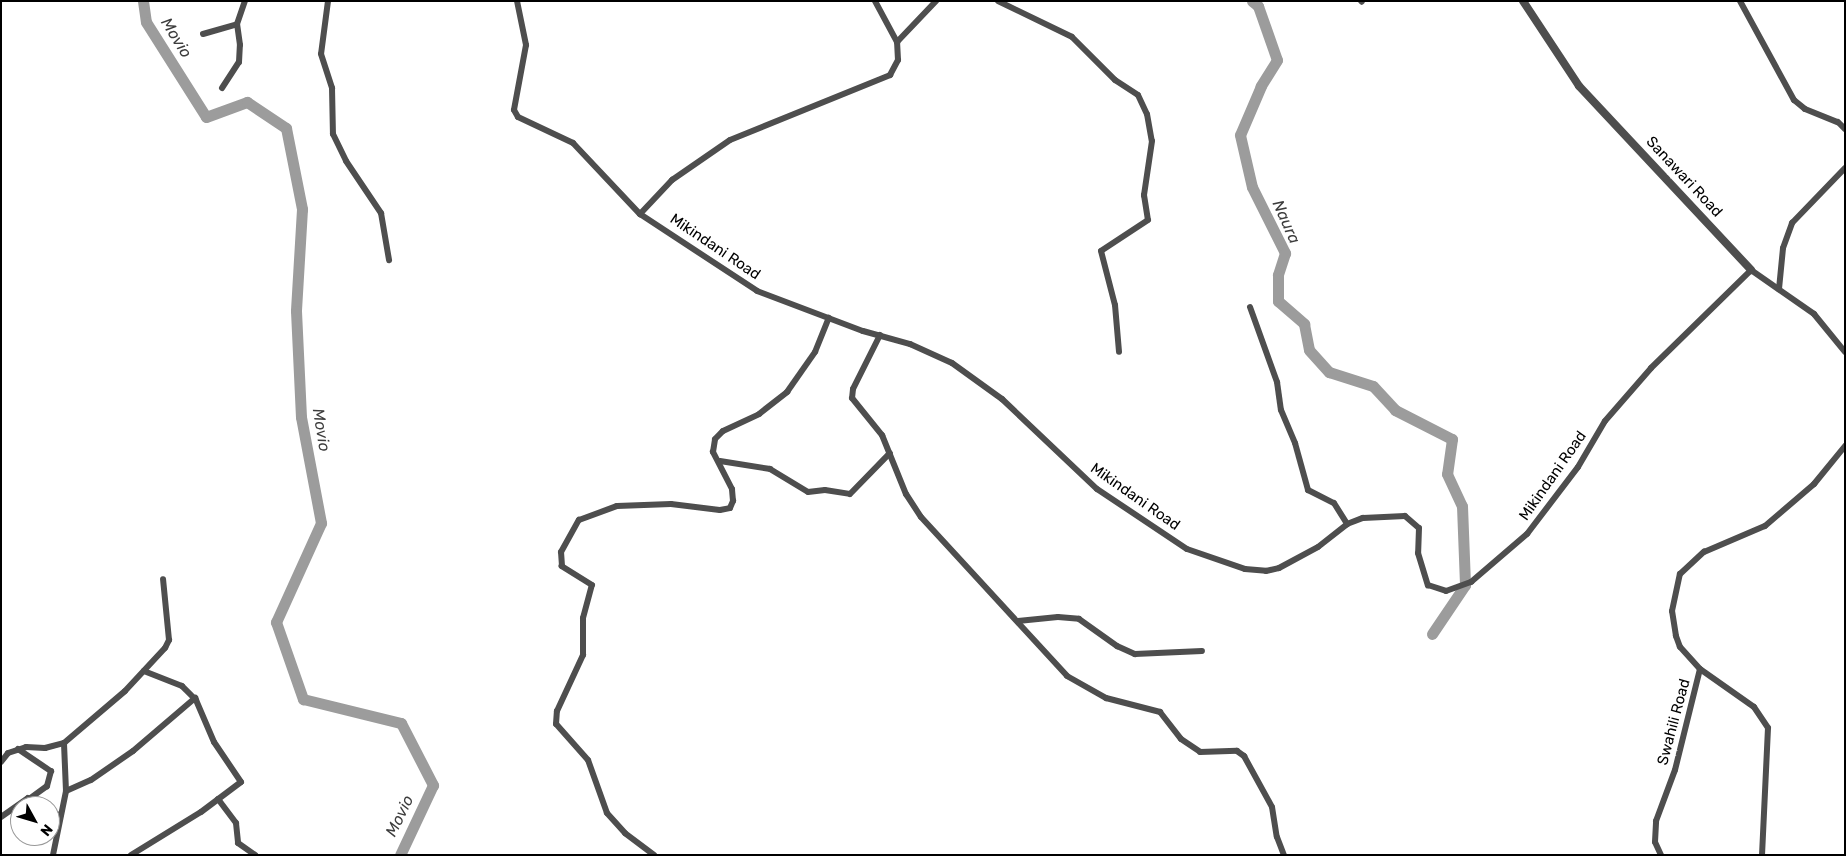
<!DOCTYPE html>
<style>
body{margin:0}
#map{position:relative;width:1846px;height:856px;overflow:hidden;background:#fff;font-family:Rubik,sans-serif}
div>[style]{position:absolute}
.river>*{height:11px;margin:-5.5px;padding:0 5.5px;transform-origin:5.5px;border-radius:5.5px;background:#9c9c9c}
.minor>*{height:6px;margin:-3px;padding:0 3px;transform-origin:3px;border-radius:3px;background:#4e4e4e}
.tertiary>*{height:8px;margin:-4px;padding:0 4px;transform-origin:4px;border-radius:4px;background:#4e4e4e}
span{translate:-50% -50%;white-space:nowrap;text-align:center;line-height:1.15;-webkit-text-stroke:5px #fff;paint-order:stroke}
.street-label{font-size:15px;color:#000}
.water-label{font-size:16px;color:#3d3d3d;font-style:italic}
.frame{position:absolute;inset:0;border:2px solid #000;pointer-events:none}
.north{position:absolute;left:10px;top:796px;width:50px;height:50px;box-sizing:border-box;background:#fff;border:1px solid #999;border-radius:50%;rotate:129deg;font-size:14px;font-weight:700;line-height:20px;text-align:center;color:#000}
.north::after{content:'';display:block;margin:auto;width:18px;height:22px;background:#000;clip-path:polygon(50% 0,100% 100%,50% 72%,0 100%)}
</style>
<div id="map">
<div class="river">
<div style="left:143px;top:1px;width:21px;rotate:82deg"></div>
<div style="left:146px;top:22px;width:112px;rotate:57.7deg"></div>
<div style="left:206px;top:117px;width:44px;rotate:-20.1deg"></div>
<div style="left:247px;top:102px;width:47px;rotate:33.7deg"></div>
<div style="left:286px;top:128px;width:83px;rotate:78.8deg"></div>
<div style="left:302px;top:209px;width:102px;rotate:93.4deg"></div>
<div style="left:296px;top:311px;width:106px;rotate:87.3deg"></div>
<div style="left:301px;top:417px;width:108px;rotate:79.3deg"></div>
<div style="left:321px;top:523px;width:109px;rotate:114.4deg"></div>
<div style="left:276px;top:622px;width:82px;rotate:70.7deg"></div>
<div style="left:303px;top:699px;width:101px;rotate:13.8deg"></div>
<div style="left:401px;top:723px;width:70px;rotate:62.7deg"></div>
<div style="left:433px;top:785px;width:77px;rotate:115.2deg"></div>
<div style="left:1252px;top:1px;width:8px;rotate:40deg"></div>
<div style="left:1258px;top:6px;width:57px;rotate:70.6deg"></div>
<div style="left:1277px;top:60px;width:31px;rotate:122deg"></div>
<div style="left:1261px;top:86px;width:53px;rotate:113.2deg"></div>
<div style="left:1240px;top:135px;width:53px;rotate:77deg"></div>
<div style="left:1252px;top:187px;width:74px;rotate:63.4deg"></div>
<div style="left:1285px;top:253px;width:23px;rotate:108deg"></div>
<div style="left:1278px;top:275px;width:26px;rotate:90deg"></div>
<div style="left:1278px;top:301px;width:35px;rotate:41deg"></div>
<div style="left:1304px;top:324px;width:26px;rotate:79deg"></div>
<div style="left:1309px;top:350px;width:30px;rotate:48deg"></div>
<div style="left:1329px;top:372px;width:46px;rotate:17.7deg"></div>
<div style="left:1373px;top:386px;width:33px;rotate:47deg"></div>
<div style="left:1395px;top:410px;width:64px;rotate:27deg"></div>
<div style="left:1452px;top:439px;width:35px;rotate:98deg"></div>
<div style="left:1447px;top:474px;width:35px;rotate:65deg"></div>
<div style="left:1462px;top:506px;width:79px;rotate:87.8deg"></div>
<div style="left:1465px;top:585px;width:59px;rotate:124deg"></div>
</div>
<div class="minor">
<div style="left:328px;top:1px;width:53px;rotate:97.5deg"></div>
<div style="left:321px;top:54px;width:36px;rotate:72deg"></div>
<div style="left:332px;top:88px;width:46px;rotate:88.8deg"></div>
<div style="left:333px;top:134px;width:30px;rotate:64deg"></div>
<div style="left:346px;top:161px;width:63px;rotate:56.1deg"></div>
<div style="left:381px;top:213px;width:48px;rotate:80.3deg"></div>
<div style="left:517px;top:1px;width:45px;rotate:78.4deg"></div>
<div style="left:526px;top:45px;width:66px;rotate:100.5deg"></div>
<div style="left:514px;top:110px;width:8px;rotate:60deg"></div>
<div style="left:518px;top:117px;width:61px;rotate:25.3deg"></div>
<div style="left:573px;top:143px;width:98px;rotate:46.7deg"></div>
<div style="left:640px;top:214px;width:140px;rotate:33.3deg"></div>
<div style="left:757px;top:291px;width:113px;rotate:20.7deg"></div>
<div style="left:863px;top:331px;width:49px;rotate:15.5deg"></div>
<div style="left:910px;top:344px;width:46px;rotate:24.3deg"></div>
<div style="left:952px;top:363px;width:62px;rotate:35.8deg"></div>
<div style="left:1002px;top:399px;width:131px;rotate:43.5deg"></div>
<div style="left:1097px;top:489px;width:108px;rotate:33.7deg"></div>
<div style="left:1187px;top:549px;width:61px;rotate:19deg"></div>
<div style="left:1245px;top:569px;width:21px;rotate:5deg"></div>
<div style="left:1266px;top:571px;width:13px;rotate:-13deg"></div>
<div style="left:1279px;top:568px;width:44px;rotate:-28.3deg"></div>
<div style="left:1318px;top:547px;width:37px;rotate:-38deg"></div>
<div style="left:1347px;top:524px;width:17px;rotate:-21deg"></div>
<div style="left:1363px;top:518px;width:42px;rotate:-2.7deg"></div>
<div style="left:1405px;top:516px;width:18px;rotate:41deg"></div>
<div style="left:1419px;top:528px;width:25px;rotate:92deg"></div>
<div style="left:1418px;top:553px;width:34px;rotate:73deg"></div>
<div style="left:1428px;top:585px;width:19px;rotate:18deg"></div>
<div style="left:1446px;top:591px;width:27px;rotate:-20deg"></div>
<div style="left:1471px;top:582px;width:74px;rotate:-40.6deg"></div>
<div style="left:1527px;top:534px;width:84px;rotate:-52.7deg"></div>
<div style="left:1578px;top:467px;width:53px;rotate:-59.6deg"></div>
<div style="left:1605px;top:421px;width:70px;rotate:-49deg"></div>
<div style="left:1651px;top:368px;width:140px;rotate:-44.4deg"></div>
<div style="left:1751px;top:270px;width:77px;rotate:34.9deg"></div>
<div style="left:1814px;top:314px;width:49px;rotate:50.8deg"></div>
<div style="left:875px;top:1px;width:47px;rotate:61.8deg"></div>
<div style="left:998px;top:1px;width:82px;rotate:25.9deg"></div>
<div style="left:1072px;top:37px;width:61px;rotate:45deg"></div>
<div style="left:1115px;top:80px;width:27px;rotate:33deg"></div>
<div style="left:1138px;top:95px;width:21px;rotate:65deg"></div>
<div style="left:1147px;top:114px;width:27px;rotate:80deg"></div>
<div style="left:1152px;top:141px;width:55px;rotate:98.4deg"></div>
<div style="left:1144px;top:195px;width:25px;rotate:81deg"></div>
<div style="left:1148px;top:220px;width:56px;rotate:146.6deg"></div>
<div style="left:1101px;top:251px;width:56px;rotate:75.5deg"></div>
<div style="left:1115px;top:305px;width:47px;rotate:85.1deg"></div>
<div style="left:1361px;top:1px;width:1px;rotate:45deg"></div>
<div style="left:1740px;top:1px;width:113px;rotate:61.4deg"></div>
<div style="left:1794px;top:100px;width:14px;rotate:39deg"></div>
<div style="left:1805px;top:109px;width:35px;rotate:22deg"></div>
<div style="left:1838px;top:122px;width:10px;rotate:45deg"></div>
<div style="left:203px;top:34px;width:35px;rotate:-16deg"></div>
<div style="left:222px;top:88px;width:31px;rotate:-57deg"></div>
<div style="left:239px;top:62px;width:17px;rotate:-87deg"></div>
<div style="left:240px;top:45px;width:21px;rotate:-98deg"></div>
<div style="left:237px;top:24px;width:24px;rotate:-71deg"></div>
<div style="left:640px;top:214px;width:47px;rotate:-46.7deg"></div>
<div style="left:672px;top:180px;width:70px;rotate:-34.6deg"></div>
<div style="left:730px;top:140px;width:173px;rotate:-22.1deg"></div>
<div style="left:890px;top:75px;width:17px;rotate:-62deg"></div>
<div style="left:898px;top:60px;width:18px;rotate:-93deg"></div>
<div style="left:897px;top:42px;width:57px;rotate:-46.4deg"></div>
<div style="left:1779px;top:289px;width:41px;rotate:-84.4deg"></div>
<div style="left:1783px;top:248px;width:27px;rotate:-70deg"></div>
<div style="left:1792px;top:223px;width:76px;rotate:-46.1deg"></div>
<div style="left:1250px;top:307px;width:80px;rotate:70.2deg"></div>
<div style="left:1277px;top:382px;width:28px;rotate:82deg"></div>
<div style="left:1281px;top:410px;width:36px;rotate:67deg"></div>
<div style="left:1295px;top:443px;width:49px;rotate:74.5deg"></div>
<div style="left:1308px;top:490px;width:29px;rotate:27deg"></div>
<div style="left:1334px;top:503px;width:25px;rotate:58deg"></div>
<div style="left:880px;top:335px;width:60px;rotate:116.6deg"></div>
<div style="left:853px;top:389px;width:9px;rotate:96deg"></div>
<div style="left:852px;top:398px;width:48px;rotate:51deg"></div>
<div style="left:882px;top:435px;width:64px;rotate:67.9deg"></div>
<div style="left:906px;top:494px;width:27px;rotate:57deg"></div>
<div style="left:921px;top:517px;width:216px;rotate:47.4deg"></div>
<div style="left:1067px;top:676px;width:45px;rotate:29.4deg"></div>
<div style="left:1106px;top:698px;width:56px;rotate:14.5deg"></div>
<div style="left:1160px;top:712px;width:34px;rotate:52deg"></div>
<div style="left:1181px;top:739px;width:23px;rotate:34deg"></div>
<div style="left:1200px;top:752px;width:37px;rotate:-2deg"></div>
<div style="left:1237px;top:751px;width:9px;rotate:36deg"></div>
<div style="left:1244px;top:756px;width:58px;rotate:61.2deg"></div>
<div style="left:1272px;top:807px;width:30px;rotate:81deg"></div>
<div style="left:1277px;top:837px;width:19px;rotate:69deg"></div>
<div style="left:720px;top:461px;width:51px;rotate:9.1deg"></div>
<div style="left:770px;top:469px;width:44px;rotate:31.2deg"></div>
<div style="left:808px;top:492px;width:17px;rotate:-7deg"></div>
<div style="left:825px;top:490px;width:25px;rotate:9deg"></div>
<div style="left:850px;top:494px;width:57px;rotate:-45.7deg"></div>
<div style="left:1018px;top:621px;width:40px;rotate:-5.7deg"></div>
<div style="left:1058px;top:617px;width:21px;rotate:5deg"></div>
<div style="left:1079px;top:619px;width:47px;rotate:35.4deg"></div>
<div style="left:1117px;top:646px;width:20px;rotate:24deg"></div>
<div style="left:1135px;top:654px;width:67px;rotate:-2.6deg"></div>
<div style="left:1700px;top:669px;width:66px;rotate:35.1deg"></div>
<div style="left:1754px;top:707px;width:25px;rotate:56deg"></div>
<div style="left:1768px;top:728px;width:127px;rotate:92.7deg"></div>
<div style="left:18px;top:749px;width:40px;rotate:34deg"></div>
<div style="left:51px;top:771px;width:16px;rotate:105deg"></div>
<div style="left:47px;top:786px;width:19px;rotate:144deg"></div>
<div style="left:1px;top:762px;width:11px;rotate:-52deg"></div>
<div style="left:8px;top:753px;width:19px;rotate:-18deg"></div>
<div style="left:26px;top:747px;width:19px;rotate:3deg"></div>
<div style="left:45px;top:748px;width:20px;rotate:-15deg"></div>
<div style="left:64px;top:743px;width:80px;rotate:-40.4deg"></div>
<div style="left:125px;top:691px;width:59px;rotate:-47.1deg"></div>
<div style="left:165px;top:648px;width:9px;rotate:-63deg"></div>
<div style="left:169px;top:640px;width:61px;rotate:-95.6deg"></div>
<div style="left:66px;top:791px;width:27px;rotate:-24deg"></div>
<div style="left:91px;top:780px;width:51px;rotate:-34.6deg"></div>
<div style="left:133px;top:751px;width:82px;rotate:-40.5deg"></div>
<div style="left:218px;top:799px;width:30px;rotate:53deg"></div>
<div style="left:236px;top:823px;width:20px;rotate:84deg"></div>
<div style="left:238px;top:843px;width:21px;rotate:35deg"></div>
<div style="left:50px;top:810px;width:12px;rotate:31deg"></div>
<div style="left:1px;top:817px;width:33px;rotate:-35deg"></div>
<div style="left:28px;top:798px;width:18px;rotate:27deg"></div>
<div style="left:53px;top:855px;width:65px;rotate:-78.5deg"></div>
<div style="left:66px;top:791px;width:48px;rotate:-92.4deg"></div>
<div style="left:131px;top:855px;width:82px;rotate:-31.6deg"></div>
<div style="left:201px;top:812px;width:50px;rotate:-36.9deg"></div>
<div style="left:241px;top:782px;width:48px;rotate:-124deg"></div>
<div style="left:214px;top:742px;width:46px;rotate:-113.2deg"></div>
<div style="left:196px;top:700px;width:20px;rotate:-135deg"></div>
<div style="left:182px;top:686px;width:41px;rotate:-158.5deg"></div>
<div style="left:654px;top:855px;width:36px;rotate:-143deg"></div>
<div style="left:625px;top:833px;width:27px;rotate:-132deg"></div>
<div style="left:607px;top:813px;width:56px;rotate:-109.7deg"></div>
<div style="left:588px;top:760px;width:48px;rotate:-131.6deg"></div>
<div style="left:556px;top:724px;width:13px;rotate:-86deg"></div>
<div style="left:557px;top:711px;width:62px;rotate:-65.1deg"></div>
<div style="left:583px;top:655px;width:37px;rotate:-90deg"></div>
<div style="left:583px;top:618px;width:34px;rotate:-75deg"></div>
<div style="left:592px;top:585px;width:36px;rotate:-148deg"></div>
<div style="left:562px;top:566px;width:14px;rotate:-94deg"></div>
<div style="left:561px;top:552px;width:37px;rotate:-61deg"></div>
<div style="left:579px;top:520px;width:40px;rotate:-20.2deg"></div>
<div style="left:617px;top:506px;width:54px;rotate:-2.1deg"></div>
<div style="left:671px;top:504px;width:49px;rotate:7deg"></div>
<div style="left:720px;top:510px;width:10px;rotate:-11deg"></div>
<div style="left:730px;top:508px;width:8px;rotate:-67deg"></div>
<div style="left:733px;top:501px;width:12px;rotate:-95deg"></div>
<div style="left:732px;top:489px;width:42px;rotate:-117.2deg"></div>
<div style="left:713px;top:452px;width:13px;rotate:-81deg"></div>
<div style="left:715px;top:439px;width:11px;rotate:-45deg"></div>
<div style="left:723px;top:431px;width:40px;rotate:-25deg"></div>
<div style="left:759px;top:414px;width:36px;rotate:-38deg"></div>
<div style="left:787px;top:392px;width:49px;rotate:-55deg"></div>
<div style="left:815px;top:352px;width:37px;rotate:-68deg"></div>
<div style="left:1661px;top:855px;width:14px;rotate:-115deg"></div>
<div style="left:1655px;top:842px;width:21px;rotate:-87deg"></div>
<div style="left:1656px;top:821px;width:54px;rotate:-69.6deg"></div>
<div style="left:1675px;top:770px;width:104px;rotate:-76.1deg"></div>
<div style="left:1700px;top:669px;width:30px;rotate:-132deg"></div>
<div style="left:1680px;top:647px;width:12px;rotate:-110deg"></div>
<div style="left:1676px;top:636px;width:25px;rotate:-99deg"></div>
<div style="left:1672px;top:611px;width:38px;rotate:-78deg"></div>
<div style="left:1680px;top:574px;width:33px;rotate:-43deg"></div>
<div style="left:1704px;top:552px;width:66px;rotate:-23.1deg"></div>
<div style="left:1765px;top:526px;width:65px;rotate:-40.6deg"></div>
<div style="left:1814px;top:484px;width:49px;rotate:-50.8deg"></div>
</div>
<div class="tertiary">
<div style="left:1523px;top:1px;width:102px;rotate:56.6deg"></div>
<div style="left:1579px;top:86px;width:252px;rotate:46.9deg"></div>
</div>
<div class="street-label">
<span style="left:1684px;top:177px;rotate:47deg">Sanawari Road</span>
<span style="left:715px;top:247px;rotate:34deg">Mikindani Road</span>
<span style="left:1553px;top:476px;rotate:-55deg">Mikindani Road</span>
<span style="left:1135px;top:497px;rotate:35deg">Mikindani Road</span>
<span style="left:1674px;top:722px;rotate:-75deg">Swahili Road</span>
</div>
<div class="water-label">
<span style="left:176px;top:38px;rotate:58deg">Movio</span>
<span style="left:1286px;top:222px;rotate:66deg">Naura</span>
<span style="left:321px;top:430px;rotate:81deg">Movio</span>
<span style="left:400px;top:816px;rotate:-64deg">Movio</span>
</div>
<div class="frame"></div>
<div class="north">N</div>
</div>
